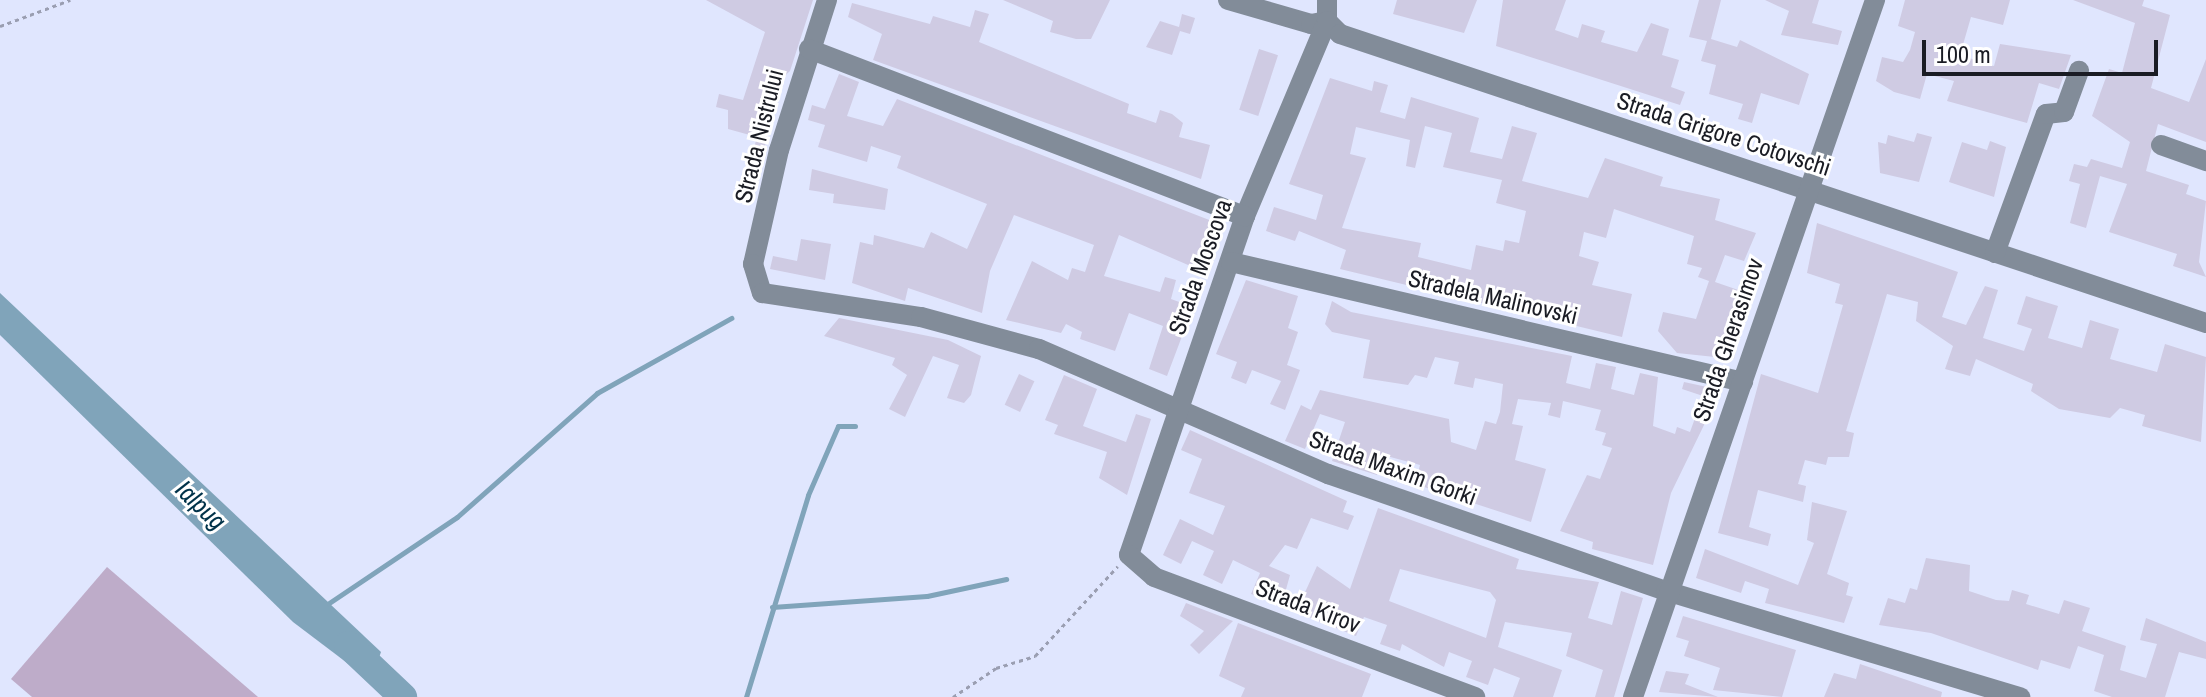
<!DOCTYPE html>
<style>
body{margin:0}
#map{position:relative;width:2206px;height:697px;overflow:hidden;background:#e0e6fe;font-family:"Archivo Narrow",sans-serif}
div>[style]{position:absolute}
.green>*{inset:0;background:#beacc9}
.water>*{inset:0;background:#80a4ba}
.stream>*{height:5px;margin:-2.5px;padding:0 2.5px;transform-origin:2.5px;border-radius:2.5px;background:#80a4ba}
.river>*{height:28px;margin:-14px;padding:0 14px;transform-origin:14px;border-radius:14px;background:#80a4ba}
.building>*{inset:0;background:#cfcbe3;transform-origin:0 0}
.path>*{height:3px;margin-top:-1.5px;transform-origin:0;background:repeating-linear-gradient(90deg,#9a9eb1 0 4px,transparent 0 8px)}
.minor>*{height:20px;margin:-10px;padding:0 10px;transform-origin:10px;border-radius:10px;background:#828c99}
span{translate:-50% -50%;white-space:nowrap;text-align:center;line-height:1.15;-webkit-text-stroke:6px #fff;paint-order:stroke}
.street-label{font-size:24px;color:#1a1c24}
.water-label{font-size:26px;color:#003249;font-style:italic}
.scale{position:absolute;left:1922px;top:40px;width:236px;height:36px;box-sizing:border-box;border:4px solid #1a1c24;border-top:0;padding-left:10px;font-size:24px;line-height:28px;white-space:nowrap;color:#1a1c24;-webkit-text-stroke:6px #fff;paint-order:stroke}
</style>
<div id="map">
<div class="green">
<div style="clip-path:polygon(107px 567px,258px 697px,32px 697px,11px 679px)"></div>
</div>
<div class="water">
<div style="clip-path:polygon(0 293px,381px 652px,371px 681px,293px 622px,0 335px)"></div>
</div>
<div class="stream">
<div style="left:329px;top:603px;width:154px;rotate:-33.9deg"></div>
<div style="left:457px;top:517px;width:187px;rotate:-41.5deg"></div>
<div style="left:597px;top:393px;width:154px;rotate:-29.2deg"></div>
<div style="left:772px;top:607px;width:155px;rotate:-4.1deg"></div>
<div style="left:927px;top:596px;width:81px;rotate:-12.1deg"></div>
<div style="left:746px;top:697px;width:211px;rotate:-72.9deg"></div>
<div style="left:808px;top:495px;width:75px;rotate:-66.5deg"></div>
<div style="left:838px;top:426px;width:17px"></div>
</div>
<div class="river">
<div style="left:348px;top:645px;width:76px;rotate:43.4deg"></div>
</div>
<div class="building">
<div style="clip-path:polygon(706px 0,813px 0,790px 71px,777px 83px,757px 188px,744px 184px,757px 137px,728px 129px,728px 110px,716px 107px,719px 94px,743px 100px,765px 32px)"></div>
<div style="clip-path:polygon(1003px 0,1110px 0,1091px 39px,1076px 39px,1050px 32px,1053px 21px)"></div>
<div style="clip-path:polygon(1397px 0,1477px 0,1464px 33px,1393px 14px)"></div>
<div style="clip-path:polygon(1503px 0,1566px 0,1555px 30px,1578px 38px,1582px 24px,1605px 31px,1601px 42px,1637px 52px,1651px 23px,1669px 29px,1662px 55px,1679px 60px,1671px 87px,1685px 92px,1680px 105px,1496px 46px)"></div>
<div style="clip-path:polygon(1699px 0,1721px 0,1711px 39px,1737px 47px,1740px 40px,1809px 74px,1799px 105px,1761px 93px,1752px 123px,1738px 119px,1743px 104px,1709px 94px,1716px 65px,1701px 61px,1707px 41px,1689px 37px)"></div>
<div style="clip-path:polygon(1765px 0,1819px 0,1812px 23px,1842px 31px,1838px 45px,1781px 35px,1789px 11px)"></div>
<div style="clip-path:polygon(1905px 0,2010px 0,2003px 25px,1971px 17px,1960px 55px,1994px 66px,2000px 44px,2071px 55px,2059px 89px,2039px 83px,2027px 123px,1947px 101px,1954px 81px,1927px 74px,1920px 99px,1894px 92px,1876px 81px,1882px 57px,1903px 62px,1910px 50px,1915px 32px,1898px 26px)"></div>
<div style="clip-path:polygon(2073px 0,2144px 0,2142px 6px,2170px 15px,2151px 88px,2189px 102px,2206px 59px,2206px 142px,2158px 124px,2146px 171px,2189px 185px,2186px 194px,2206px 201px,2199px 262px,2206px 277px,2173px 266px,2177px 254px,2109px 232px,2127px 184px,2100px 176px,2086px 228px,2070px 223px,2080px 184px,2069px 181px,2074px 164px,2087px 167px,2091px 159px,2122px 168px,2130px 142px,2092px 116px,2109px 69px,2122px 73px,2135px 23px)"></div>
<div style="clip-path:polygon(852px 3px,930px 24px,933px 16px,970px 27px,975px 10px,989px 14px,979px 42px,1129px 104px,1127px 113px,1156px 123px,1160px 110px,1172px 114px,1183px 123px,1179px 137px,1210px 145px,1201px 179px,873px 60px,882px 34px,848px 17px)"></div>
<div style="clip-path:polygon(1182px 14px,1195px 18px,1190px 34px,1180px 31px,1172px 55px,1146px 47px,1160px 21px,1179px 27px)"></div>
<div style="left:1259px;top:49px;width:20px;height:64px;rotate:18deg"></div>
<div style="clip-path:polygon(839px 74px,859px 82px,847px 116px,883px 126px,897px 99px,1217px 223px,1204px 263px,1195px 268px,1119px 235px,1104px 276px,1160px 292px,1165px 277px,1176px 280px,1171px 299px,1193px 307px,1167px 376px,1149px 369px,1163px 326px,1129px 313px,1115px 351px,1080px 339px,1082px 332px,1066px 324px,1061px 333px,1006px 320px,1032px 261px,1068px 280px,1072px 268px,1085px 272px,1094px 245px,1014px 215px,990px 271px,982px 313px,908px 288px,905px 301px,852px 283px,860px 242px,873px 245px,874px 235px,924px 248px,931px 232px,967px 249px,987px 204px,897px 168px,901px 156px,871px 146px,867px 162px,818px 147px,825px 125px,808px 120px,812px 105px,825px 109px)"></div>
<div style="clip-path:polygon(evenodd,1330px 78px,1372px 91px,1374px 81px,1388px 85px,1380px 112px,1405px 119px,1411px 97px,1479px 118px,1470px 152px,1502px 159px,1512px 126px,1537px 133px,1522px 181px,1588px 198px,1605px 158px,1663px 177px,1660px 186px,1720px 199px,1715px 220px,1756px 233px,1744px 261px,1725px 255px,1715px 282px,1750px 294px,1734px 359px,1677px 353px,1658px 331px,1663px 312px,1696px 319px,1709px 281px,1698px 277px,1702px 268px,1687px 264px,1694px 236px,1614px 209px,1606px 238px,1584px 232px,1579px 256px,1599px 262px,1592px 285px,1632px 294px,1622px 337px,1340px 269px,1346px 250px,1299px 231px,1295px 241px,1266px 231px,1274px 207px,1316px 220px,1323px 195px,1289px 184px,1330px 78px,1425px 126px,1452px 133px,1443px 167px,1502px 180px,1496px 203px,1526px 211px,1519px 243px,1505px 240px,1503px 251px,1476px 245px,1471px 270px,1418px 257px,1421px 243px,1342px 228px,1366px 158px,1350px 154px,1356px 127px,1410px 140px,1406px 166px,1415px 168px,1425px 126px)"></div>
<div style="clip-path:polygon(1917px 133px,1932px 137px,1919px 182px,1880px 173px,1878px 142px,1886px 144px,1888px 135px,1914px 142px)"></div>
<div style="clip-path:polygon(1990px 141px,2006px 147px,1994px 197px,1949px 182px,1962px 142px,1987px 150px)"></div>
<div style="clip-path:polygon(812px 169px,888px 189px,885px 210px,833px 203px,834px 194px,809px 190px)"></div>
<div style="clip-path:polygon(1817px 223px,1958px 272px,1942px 317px,1966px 325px,1985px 286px,1998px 290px,1983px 338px,2024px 351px,2032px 329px,2017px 324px,2026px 296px,2058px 306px,2048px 338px,2082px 348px,2090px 320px,2119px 329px,2110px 359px,2157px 372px,2165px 344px,2206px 357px,2201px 442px,2142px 426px,2145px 415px,2120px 408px,2110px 418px,2059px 409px,2031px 391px,2033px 384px,1976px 359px,1970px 376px,1945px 369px,1953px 346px,1916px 321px,1918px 302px,1887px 294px,1846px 431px,1854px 433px,1849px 457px,1828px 457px,1826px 465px,1805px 460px,1798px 484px,1806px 486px,1803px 502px,1758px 490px,1749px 527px,1771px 534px,1768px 546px,1718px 533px,1761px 374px,1818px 393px,1843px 305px,1835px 303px,1840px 284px,1807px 273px)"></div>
<div style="clip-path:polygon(801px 239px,831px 244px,825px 280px,770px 269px,773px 256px,797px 261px)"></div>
<div style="clip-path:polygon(1246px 280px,1298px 296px,1288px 328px,1298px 332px,1287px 365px,1300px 370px,1285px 410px,1270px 404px,1281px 381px,1252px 370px,1246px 384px,1231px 378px,1237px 362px,1216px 354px)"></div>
<div style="clip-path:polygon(1332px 301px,1351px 312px,1572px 356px,1566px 383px,1590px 389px,1596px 363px,1616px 367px,1611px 389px,1634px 395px,1640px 373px,1658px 377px,1653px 426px,1675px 434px,1677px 427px,1690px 432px,1703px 396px,1682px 389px,1684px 382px,1721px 390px,1671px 493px,1653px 565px,1592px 549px,1593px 542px,1560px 531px,1587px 475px,1600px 479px,1612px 448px,1602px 445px,1606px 433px,1595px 430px,1601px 410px,1563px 401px,1560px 418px,1548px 415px,1551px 403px,1518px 399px,1512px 424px,1523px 426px,1515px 460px,1546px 469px,1531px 522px,1415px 484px,1420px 465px,1383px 455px,1377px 475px,1332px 461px,1345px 422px,1320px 414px,1305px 449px,1285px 441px,1301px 405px,1311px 410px,1320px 390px,1449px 419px,1451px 442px,1476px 450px,1485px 421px,1496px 424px,1500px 412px,1503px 384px,1475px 378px,1473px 388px,1454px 384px,1459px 362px,1435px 357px,1427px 378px,1415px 375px,1408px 385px,1363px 378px,1370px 340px,1332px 332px,1325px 324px)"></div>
<div style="clip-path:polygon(839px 318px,948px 340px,981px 356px,971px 395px,964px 403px,947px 398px,959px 365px,933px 356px,905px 417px,889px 409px,907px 375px,892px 365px,895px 358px,824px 336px)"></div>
<div style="left:1019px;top:374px;width:17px;height:34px;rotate:25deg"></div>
<div style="clip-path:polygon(1064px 375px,1097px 389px,1083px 426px,1126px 442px,1136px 414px,1151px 419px,1127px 495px,1099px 478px,1107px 452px,1054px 434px,1058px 425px,1045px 420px)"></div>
<div style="clip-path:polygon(1190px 430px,1347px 501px,1343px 512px,1354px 516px,1348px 530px,1311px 518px,1297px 549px,1285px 545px,1269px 566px,1290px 575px,1282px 604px,1251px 594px,1260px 573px,1233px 560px,1222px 584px,1203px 575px,1214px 551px,1192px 541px,1181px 564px,1163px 555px,1180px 519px,1213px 535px,1225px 506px,1189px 493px,1202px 459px,1181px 450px)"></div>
<div style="clip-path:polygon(1812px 502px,1847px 511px,1827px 574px,1849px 583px,1846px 595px,1853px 597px,1844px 623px,1765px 603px,1769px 589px,1745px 581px,1741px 593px,1696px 578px,1705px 549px,1798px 585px,1814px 543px,1807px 540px)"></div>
<div style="clip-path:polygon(evenodd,1378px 508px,1519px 559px,1516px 569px,1599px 582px,1588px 618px,1612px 625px,1621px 591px,1643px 598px,1614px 697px,1595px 697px,1603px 670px,1566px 656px,1572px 633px,1505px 622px,1498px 647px,1562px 670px,1553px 697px,1513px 697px,1520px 678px,1494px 668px,1488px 685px,1466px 677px,1472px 661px,1449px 652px,1444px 667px,1402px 644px,1400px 651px,1380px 644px,1387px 625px,1364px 617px,1356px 636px,1296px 612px,1317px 566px,1350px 589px,1378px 508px,1400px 569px,1490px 592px,1496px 600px,1486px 638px,1389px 601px,1400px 569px)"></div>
<div style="clip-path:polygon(1926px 558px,1970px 565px,1969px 591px,1996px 600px,2009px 601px,2012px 590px,2029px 595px,2026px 604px,2059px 614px,2064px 600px,2090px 608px,2082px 631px,2126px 646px,2120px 670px,2146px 678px,2157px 644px,2140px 640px,2146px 618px,2206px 642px,2206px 659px,2179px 652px,2165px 697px,2112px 697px,2094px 691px,2104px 655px,2078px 646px,2070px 669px,2041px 660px,2038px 670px,1931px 633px,1879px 625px,1888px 598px,1905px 603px,1910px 588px,1917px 590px)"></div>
<div style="clip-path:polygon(1186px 603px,1233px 621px,1199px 654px,1190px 645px,1204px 631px,1180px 616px)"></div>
<div style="clip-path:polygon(1683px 616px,1796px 650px,1782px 697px,1713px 690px,1720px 668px,1684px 656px,1689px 641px,1676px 637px)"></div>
<div style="clip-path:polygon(1238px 623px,1371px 674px,1362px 697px,1241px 697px,1245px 688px,1219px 676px)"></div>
<div style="clip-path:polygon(1860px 664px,1942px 692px,1941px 697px,1824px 697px,1834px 673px,1856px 679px)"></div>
<div style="clip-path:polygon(1666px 671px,1689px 674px,1685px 684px,1718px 697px,1659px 692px)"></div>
</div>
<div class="path">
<div style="left:0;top:26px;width:75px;rotate:-20.4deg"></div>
<div style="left:953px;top:697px;width:52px;rotate:-34deg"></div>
<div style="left:996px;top:668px;width:41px;rotate:-17.1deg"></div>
<div style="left:1035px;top:656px;width:122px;rotate:-47.3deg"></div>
</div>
<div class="minor">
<div style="left:827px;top:0;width:157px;rotate:107.7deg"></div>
<div style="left:779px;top:150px;width:117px;rotate:102.8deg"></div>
<div style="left:753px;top:264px;width:30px;rotate:73deg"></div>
<div style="left:762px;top:293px;width:161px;rotate:8.6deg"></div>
<div style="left:921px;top:317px;width:122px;rotate:15.2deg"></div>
<div style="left:1039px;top:349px;width:315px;rotate:23.4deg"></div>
<div style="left:1328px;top:474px;width:358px;rotate:19.1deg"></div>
<div style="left:1666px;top:591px;width:370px;rotate:16.7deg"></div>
<div style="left:1228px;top:0;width:86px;rotate:16.1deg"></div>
<div style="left:1311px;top:24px;width:16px;rotate:-11deg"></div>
<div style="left:1327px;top:0;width:21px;rotate:90deg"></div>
<div style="left:1327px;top:21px;width:212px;rotate:112.8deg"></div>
<div style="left:1245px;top:216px;width:358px;rotate:108.9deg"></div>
<div style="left:1129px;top:555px;width:33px;rotate:41deg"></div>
<div style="left:1154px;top:577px;width:343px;rotate:20.5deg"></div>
<div style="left:1327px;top:21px;width:18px;rotate:45deg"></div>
<div style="left:1340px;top:34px;width:913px;rotate:18.45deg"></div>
<div style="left:809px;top:49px;width:467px;rotate:21deg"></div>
<div style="left:2161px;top:145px;width:48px;rotate:19.6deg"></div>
<div style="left:1995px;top:253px;width:148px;rotate:-69.9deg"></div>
<div style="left:2046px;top:114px;width:18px;rotate:-6deg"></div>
<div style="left:2064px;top:112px;width:44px;rotate:-69.9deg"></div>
<div style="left:1231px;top:262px;width:526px;rotate:13.19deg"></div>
<div style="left:1633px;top:697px;width:738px;rotate:-70.85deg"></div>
</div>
<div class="street-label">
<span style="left:1724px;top:134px;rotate:18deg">Strada Grigore Cotovschi</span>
<span style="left:759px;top:136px;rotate:-76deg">Strada Nistrului</span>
<span style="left:1200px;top:267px;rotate:-70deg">Strada Moscova</span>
<span style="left:1493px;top:297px;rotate:13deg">Stradela Malinovski</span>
<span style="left:1728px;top:340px;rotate:-71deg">Strada Gherasimov</span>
<span style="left:1393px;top:468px;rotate:20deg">Strada Maxim Gorki</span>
<span style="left:1308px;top:606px;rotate:21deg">Strada Kirov</span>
</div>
<div class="water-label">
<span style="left:201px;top:505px;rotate:44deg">Ialpug</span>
</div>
<div class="scale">100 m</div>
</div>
